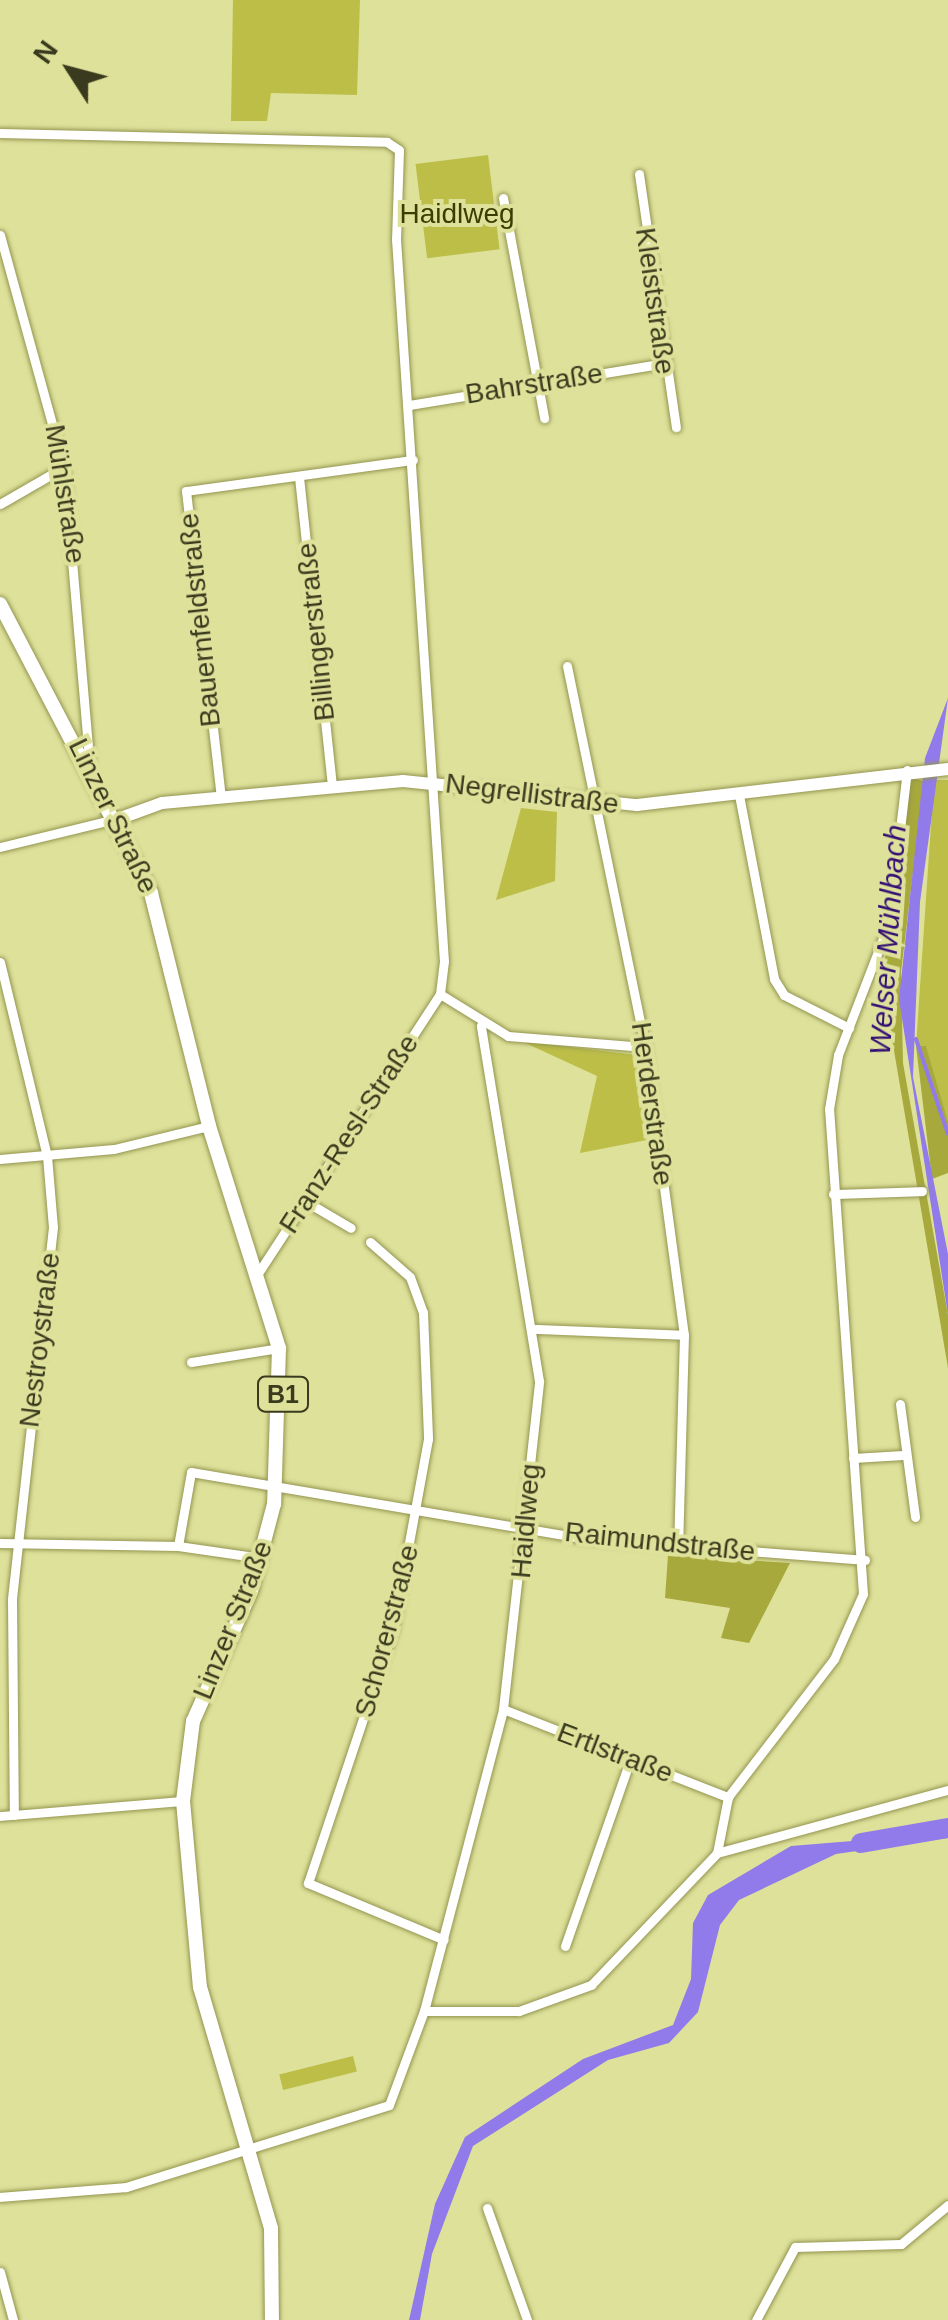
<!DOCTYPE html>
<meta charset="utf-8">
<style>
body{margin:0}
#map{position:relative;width:948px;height:2320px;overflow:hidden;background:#dee19a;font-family:Arial,sans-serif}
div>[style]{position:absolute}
.green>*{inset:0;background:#bcbe48;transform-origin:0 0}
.forest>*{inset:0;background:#a8a93c}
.water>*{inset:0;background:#917beb}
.stream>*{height:4px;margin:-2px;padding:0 2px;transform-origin:2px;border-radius:2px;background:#917beb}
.river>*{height:20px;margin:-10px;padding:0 10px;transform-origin:10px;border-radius:10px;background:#917beb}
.roads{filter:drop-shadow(0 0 2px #939550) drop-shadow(0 0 2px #939550)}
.street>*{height:9px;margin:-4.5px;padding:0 4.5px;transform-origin:4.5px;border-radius:4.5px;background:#fff}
.secondary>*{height:12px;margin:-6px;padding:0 6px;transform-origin:6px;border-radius:6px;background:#fff}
.primary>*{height:14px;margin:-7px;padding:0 7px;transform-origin:7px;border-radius:7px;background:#fff}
span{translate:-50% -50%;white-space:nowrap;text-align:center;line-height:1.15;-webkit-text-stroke:8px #dee19a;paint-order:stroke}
.shield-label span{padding:2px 8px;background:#dee19a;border:2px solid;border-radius:8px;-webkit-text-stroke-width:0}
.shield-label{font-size:25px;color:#3a3b1e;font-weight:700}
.park-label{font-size:28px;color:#3c3c00}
.street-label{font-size:28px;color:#3a3b1e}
.water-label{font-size:30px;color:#341075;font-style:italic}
.north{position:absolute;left:20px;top:20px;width:100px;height:100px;-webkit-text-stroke:8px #dee19a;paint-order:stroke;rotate:306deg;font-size:28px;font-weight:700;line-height:40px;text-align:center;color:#3a3b1e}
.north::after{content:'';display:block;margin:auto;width:35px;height:45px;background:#3a3b1e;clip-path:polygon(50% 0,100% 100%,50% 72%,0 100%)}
</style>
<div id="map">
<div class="green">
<div style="clip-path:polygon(233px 0,360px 0,357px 95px,271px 93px,267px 121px,231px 121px)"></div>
<div style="left:488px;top:155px;width:95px;height:73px;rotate:83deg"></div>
<div style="clip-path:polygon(934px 780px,948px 780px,948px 1121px,926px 1047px,916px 1046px)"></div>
<div style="clip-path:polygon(521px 808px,557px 812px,555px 881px,496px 900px)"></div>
<div style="clip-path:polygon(521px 1041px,636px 1055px,647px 1140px,580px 1153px,597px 1076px)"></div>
<div style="left:353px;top:2056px;width:16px;height:76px;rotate:76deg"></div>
</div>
<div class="forest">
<div style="clip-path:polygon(911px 778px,924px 781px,901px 972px,903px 1063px,948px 1315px,948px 1368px,882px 980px)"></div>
<div style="clip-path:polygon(916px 1046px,926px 1046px,948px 1121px,948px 1173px,932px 1179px)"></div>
<div style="clip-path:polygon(668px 1555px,790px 1563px,749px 1643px,721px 1638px,730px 1608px,665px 1598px)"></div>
</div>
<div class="water">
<div style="clip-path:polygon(948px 698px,920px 902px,913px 1077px,948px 1254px,948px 1315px,899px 999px,925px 758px)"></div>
<div style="clip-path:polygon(948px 1821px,948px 1838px,836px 1854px,739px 1900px,720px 1925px,698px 2012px,669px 2043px,608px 2060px,473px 2146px,432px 2254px,420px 2320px,409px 2320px,435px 2204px,465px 2137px,583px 2059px,673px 2025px,691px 1979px,693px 1923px,708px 1895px,791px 1846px,889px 1838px)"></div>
</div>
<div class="stream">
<div style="left:916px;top:1039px;width:100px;rotate:71.4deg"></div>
</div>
<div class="river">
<div style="left:861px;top:1843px;width:88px;rotate:-9.8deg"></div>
</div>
<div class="roads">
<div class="street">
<div style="left:0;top:133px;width:387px;rotate:1.3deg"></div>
<div style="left:387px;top:142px;width:14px;rotate:34deg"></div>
<div style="left:399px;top:150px;width:89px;rotate:91.9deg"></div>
<div style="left:396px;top:239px;width:724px;rotate:86.2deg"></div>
<div style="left:444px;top:961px;width:33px;rotate:97deg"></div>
<div style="left:440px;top:994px;width:333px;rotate:123.1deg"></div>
<div style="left:639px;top:174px;width:256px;rotate:81.7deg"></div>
<div style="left:503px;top:198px;width:224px;rotate:79.4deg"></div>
<div style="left:0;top:235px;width:241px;rotate:74.6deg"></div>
<div style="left:64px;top:467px;width:295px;rotate:85.1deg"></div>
<div style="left:409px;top:405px;width:254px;rotate:-9.3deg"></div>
<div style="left:299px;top:477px;width:311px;rotate:83.9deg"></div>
<div style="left:0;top:504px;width:74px;rotate:-30deg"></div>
<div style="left:567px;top:666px;width:389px;rotate:78.4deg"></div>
<div style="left:645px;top:1047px;width:291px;rotate:82.3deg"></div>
<div style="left:684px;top:1335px;width:213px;rotate:91.6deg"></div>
<div style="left:739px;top:795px;width:187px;rotate:79.2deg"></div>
<div style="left:774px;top:979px;width:19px;rotate:58deg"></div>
<div style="left:784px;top:995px;width:73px;rotate:26.9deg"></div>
<div style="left:221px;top:798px;width:309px;rotate:-96.5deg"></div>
<div style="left:186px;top:491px;width:229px;rotate:-7.8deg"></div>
<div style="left:0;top:847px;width:118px;rotate:-13.7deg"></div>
<div style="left:0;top:962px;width:200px;rotate:76.4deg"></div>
<div style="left:47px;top:1156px;width:71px;rotate:85.2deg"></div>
<div style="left:53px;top:1227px;width:375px;rotate:96.3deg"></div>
<div style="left:12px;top:1600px;width:215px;rotate:89.5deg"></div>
<div style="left:440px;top:994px;width:80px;rotate:31.7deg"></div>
<div style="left:508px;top:1036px;width:137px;rotate:4.6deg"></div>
<div style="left:0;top:1159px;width:114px;rotate:-5deg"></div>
<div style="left:114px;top:1149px;width:98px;rotate:-13.6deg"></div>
<div style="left:833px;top:1194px;width:89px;rotate:-1.9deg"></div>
<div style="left:305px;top:1201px;width:53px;rotate:30.4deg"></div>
<div style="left:370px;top:1242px;width:53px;rotate:41.2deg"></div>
<div style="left:410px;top:1277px;width:37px;rotate:70deg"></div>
<div style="left:423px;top:1312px;width:127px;rotate:87.7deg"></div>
<div style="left:428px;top:1439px;width:193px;rotate:100.4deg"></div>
<div style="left:393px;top:1629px;width:268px;rotate:108.5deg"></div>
<div style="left:308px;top:1883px;width:147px;rotate:22.7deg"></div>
<div style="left:536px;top:1329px;width:148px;rotate:2.3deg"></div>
<div style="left:191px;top:1362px;width:89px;rotate:-9deg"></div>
<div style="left:900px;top:1404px;width:114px;rotate:82.4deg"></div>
<div style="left:853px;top:1458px;width:50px;rotate:-3.4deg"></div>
<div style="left:0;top:1543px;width:178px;rotate:1deg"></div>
<div style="left:178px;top:1546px;width:84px;rotate:8.2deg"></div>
<div style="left:178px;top:1546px;width:75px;rotate:-80deg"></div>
<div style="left:191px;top:1472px;width:395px;rotate:9.6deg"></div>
<div style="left:580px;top:1538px;width:286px;rotate:4.4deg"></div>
<div style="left:503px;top:1709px;width:242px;rotate:21.4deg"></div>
<div style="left:0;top:1816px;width:184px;rotate:-4.7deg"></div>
<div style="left:717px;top:1853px;width:239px;rotate:-15.3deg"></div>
<div style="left:565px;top:1946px;width:197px;rotate:-70.7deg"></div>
<div style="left:424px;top:2011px;width:312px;rotate:-75.3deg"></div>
<div style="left:503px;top:1709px;width:330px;rotate:-83.7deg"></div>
<div style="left:539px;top:1381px;width:360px;rotate:-99.3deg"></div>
<div style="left:0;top:2197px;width:126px;rotate:-4.5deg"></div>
<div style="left:126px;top:2187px;width:275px;rotate:-17.3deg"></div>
<div style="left:389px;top:2105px;width:100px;rotate:-69.6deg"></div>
<div style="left:424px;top:2011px;width:95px"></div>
<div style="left:519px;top:2011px;width:77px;rotate:-19.9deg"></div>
<div style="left:591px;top:1985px;width:182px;rotate:-46.3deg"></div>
<div style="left:717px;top:1853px;width:57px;rotate:-78.9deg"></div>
<div style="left:728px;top:1797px;width:174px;rotate:-52.5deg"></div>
<div style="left:834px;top:1659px;width:71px;rotate:-66deg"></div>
<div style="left:863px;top:1594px;width:486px;rotate:-94deg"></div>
<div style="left:829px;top:1109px;width:55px;rotate:-80.5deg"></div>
<div style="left:838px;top:1055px;width:142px;rotate:-68.9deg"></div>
<div style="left:889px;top:923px;width:154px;rotate:-83.3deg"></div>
<div style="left:487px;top:2208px;width:119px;rotate:70.3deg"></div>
<div style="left:0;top:2272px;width:50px;rotate:74.8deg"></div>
<div style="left:756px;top:2320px;width:83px;rotate:-61.9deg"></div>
<div style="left:795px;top:2247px;width:106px;rotate:-1.6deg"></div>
<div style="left:901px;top:2244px;width:61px;rotate:-39.7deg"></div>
</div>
<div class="secondary">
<div style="left:118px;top:819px;width:47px;rotate:-20deg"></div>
<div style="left:162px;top:803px;width:242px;rotate:-5.2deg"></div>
<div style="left:403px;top:781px;width:235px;rotate:5.9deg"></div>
<div style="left:637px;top:805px;width:313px;rotate:-6.6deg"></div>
</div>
<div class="primary">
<div style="left:0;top:604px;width:326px;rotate:62.4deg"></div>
<div style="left:151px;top:893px;width:240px;rotate:76deg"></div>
<div style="left:209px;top:1126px;width:233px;rotate:72.5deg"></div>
<div style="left:279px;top:1348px;width:156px;rotate:91.8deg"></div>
<div style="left:274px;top:1504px;width:90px;rotate:104.8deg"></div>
<div style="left:251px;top:1591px;width:142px;rotate:114deg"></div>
<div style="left:193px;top:1721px;width:81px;rotate:97.1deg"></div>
<div style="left:183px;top:1801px;width:187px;rotate:84.8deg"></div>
<div style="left:200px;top:1987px;width:251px;rotate:73.6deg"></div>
<div style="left:271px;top:2228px;width:92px;rotate:89.4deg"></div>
</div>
</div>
<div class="shield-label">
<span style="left:283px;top:1394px">B1</span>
</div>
<div class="park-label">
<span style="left:457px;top:214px">Haidlweg</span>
</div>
<div class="street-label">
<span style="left:655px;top:301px;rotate:82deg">Kleiststraße</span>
<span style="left:534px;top:384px;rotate:-9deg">Bahrstraße</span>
<span style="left:65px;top:494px;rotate:81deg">Mühlstraße</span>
<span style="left:200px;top:620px;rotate:-96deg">Bauernfeldstraße</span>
<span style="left:316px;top:632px;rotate:-96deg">Billingerstraße</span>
<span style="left:532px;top:794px;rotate:7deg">Negrellistraße</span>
<span style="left:113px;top:816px;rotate:64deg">Linzer Straße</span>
<span style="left:652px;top:1104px;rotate:82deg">Herderstraße</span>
<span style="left:349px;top:1134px;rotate:-57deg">Franz-Resl-Straße</span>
<span style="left:40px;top:1340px;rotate:-83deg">Nestroystraße</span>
<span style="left:526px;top:1521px;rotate:-85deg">Haidlweg</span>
<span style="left:660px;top:1542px;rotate:6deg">Raimundstraße</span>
<span style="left:233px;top:1620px;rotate:-68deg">Linzer Straße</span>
<span style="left:387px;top:1631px;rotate:-75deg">Schorerstraße</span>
<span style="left:615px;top:1753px;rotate:21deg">Ertlstraße</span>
</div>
<div class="water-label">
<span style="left:888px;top:940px;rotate:-86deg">Welser Mühlbach</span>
</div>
<div class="north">N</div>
</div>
